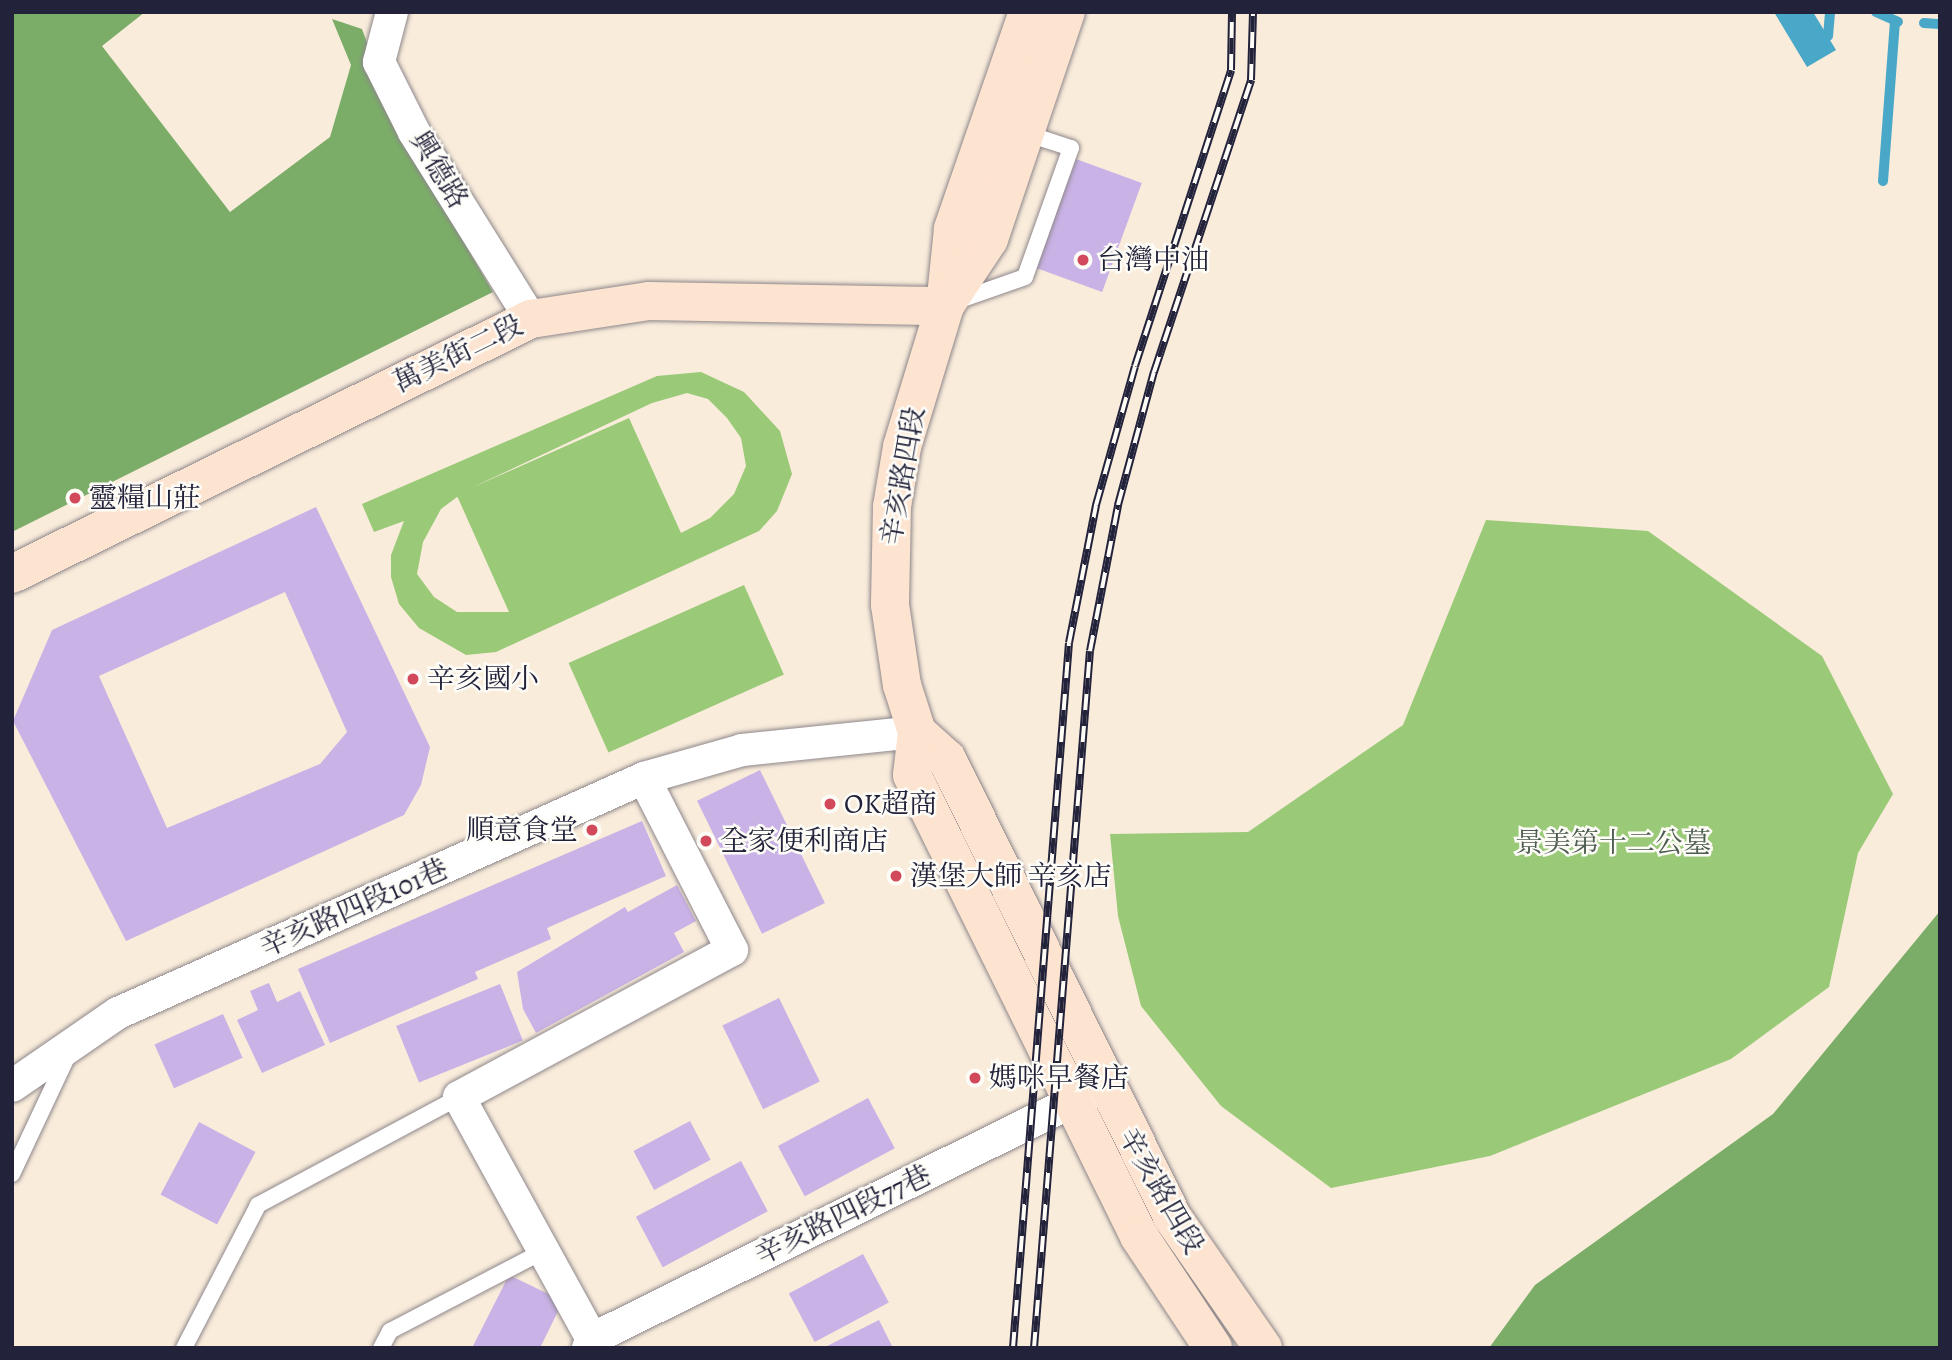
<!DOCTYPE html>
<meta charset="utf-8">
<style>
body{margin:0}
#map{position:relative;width:1952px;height:1360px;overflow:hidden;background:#f9ecdb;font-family:Alegreya,"Noto Serif TC",serif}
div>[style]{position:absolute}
.green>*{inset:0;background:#9ac978;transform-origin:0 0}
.forest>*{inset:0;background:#7bad68}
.water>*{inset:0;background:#49a7c8}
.stream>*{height:10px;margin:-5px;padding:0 5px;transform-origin:5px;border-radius:5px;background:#49a7c8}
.building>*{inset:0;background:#c9b2e6;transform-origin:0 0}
.roads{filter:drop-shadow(0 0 2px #8e878b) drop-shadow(0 0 2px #8e878b)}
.lane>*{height:16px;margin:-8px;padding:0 8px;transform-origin:8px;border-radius:8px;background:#fff}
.street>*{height:32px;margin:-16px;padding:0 16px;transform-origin:16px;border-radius:16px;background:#fff}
.secondary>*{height:38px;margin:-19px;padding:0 19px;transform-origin:19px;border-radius:19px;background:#fde4d0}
.rail>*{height:8px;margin-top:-4px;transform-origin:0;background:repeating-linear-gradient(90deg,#fdfcf7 0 16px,#22223b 0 32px);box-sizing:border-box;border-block:2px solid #22223b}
.dots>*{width:19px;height:19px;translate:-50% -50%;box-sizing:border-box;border:4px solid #fdfcf7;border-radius:50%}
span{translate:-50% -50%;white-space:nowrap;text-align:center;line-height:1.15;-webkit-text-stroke:5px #fdfcf7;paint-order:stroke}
.street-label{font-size:28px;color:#22223b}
.poi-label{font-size:28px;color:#22223b}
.left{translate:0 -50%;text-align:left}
.right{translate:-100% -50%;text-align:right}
.park-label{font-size:28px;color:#4c5c50}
.frame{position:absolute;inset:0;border:14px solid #22223b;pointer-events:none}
</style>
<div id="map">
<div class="green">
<div style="clip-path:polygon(evenodd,701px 372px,744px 392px,780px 431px,792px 474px,777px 511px,759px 531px,496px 652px,466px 655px,419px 628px,399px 604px,391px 577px,391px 555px,404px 521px,374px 532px,362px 504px,657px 376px,701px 372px,687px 393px,708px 399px,727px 418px,741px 438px,746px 466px,734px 494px,710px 518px,681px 533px,629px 418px,469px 489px,652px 403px,687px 393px,701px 372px,457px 497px,458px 498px,509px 612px,457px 612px,434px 597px,417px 574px,423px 542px,441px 509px,457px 497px)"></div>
<div style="clip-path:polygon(1486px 520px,1648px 531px,1822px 656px,1893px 794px,1858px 853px,1829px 987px,1731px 1059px,1490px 1156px,1331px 1188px,1221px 1106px,1141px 1006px,1118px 916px,1110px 834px,1248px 832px,1403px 725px)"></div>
<div style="left:744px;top:585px;width:98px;height:192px;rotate:66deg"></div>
</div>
<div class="forest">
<div style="clip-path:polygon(12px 12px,145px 12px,102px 46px,230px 212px,330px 137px,351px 65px,332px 19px,362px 29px,401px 135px,493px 292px,12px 532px)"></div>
<div style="clip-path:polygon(1940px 911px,1940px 1348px,1489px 1348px,1535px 1285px,1773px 1114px)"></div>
</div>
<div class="water">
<div style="clip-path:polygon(1774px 12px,1813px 12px,1836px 50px,1807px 67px)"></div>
</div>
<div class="stream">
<div style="left:1876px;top:12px;width:24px;rotate:24deg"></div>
<div style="left:1924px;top:23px;width:16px;rotate:4deg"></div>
<div style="left:1828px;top:36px;width:24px;rotate:-85deg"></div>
<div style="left:1883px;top:181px;width:160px;rotate:-85.7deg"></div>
</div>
<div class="building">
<div style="left:1076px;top:159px;width:70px;height:116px;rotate:20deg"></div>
<div style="clip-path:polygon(evenodd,316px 507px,430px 747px,421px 785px,404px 815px,126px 941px,13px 721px,52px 630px,316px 507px,285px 592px,347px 732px,320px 764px,167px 828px,99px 676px,285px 592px)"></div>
<div style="left:760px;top:770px;width:148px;height:70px;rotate:64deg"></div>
<div style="clip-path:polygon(642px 821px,666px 876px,547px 928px,551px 939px,475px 972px,478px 979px,330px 1043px,298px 969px)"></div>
<div style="clip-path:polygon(677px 885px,696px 921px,674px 933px,684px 952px,536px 1033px,523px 1009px,517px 972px,625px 907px,628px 912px)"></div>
<div style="clip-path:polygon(269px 983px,277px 1002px,300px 991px,325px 1045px,262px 1073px,237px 1020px,258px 1010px,250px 991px)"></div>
<div style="left:500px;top:984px;width:61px;height:112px;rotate:68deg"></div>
<div style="left:779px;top:998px;width:93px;height:63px;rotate:64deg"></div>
<div style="left:223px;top:1014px;width:48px;height:75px;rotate:66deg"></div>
<div style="left:868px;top:1098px;width:57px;height:102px;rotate:62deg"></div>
<div style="left:690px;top:1121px;width:44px;height:64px;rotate:62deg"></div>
<div style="left:199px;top:1122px;width:64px;height:82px;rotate:28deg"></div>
<div style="left:741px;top:1161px;width:57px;height:119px;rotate:62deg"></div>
<div style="left:863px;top:1254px;width:55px;height:84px;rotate:62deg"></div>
<div style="clip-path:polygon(509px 1275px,563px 1301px,540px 1348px,472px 1348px)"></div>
<div style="clip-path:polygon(879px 1320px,893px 1348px,823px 1348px)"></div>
</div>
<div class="roads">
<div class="lane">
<div style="left:957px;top:301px;width:72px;rotate:-19.4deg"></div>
<div style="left:1025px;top:277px;width:137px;rotate:-70.4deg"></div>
<div style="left:1071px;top:148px;width:48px;rotate:-161.9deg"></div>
<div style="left:12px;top:1174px;width:134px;rotate:-64.8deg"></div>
<div style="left:184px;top:1348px;width:161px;rotate:-62.6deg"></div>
<div style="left:258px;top:1205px;width:228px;rotate:-28.2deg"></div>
<div style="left:381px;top:1348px;width:19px;rotate:-62deg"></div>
<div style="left:390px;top:1331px;width:174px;rotate:-27.5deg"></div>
</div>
<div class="street">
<div style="left:392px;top:12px;width:52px;rotate:104.6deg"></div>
<div style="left:379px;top:62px;width:78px;rotate:63.4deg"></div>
<div style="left:414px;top:132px;width:221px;rotate:58deg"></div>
<div style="left:12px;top:1086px;width:129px;rotate:-34.6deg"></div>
<div style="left:118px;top:1013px;width:576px;rotate:-24.07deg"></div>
<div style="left:644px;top:778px;width:102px;rotate:-15.9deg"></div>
<div style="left:742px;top:750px;width:176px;rotate:-5.9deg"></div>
<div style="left:592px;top:1339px;width:276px;rotate:-118.8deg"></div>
<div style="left:459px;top:1097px;width:310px;rotate:-28.3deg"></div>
<div style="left:732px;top:950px;width:193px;rotate:-117.1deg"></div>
<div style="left:588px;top:1348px;width:10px;rotate:-66deg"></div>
<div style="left:592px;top:1339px;width:560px;rotate:-26.29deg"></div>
</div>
<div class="secondary">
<div style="left:1028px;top:12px;width:230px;rotate:109.1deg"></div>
<div style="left:953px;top:229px;width:77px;rotate:95.9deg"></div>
<div style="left:945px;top:306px;width:147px;rotate:107deg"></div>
<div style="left:902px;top:447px;width:61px;rotate:99.5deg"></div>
<div style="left:892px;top:507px;width:98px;rotate:91.2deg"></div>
<div style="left:890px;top:605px;width:81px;rotate:81.5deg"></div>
<div style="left:902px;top:685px;width:49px;rotate:72.3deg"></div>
<div style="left:917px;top:732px;width:43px;rotate:96.6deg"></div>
<div style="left:912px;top:775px;width:514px;rotate:63.78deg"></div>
<div style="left:1139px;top:1236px;width:134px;rotate:56.5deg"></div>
<div style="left:948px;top:301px;width:74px;rotate:-56.5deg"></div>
<div style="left:989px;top:239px;width:240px;rotate:-71.3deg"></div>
<div style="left:12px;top:574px;width:578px;rotate:-26.17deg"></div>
<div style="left:531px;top:319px;width:119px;rotate:-8.7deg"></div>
<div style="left:649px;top:301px;width:296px;rotate:1deg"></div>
<div style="left:917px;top:732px;width:40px;rotate:42deg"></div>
<div style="left:947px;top:759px;width:512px;rotate:63.79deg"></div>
<div style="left:1173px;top:1218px;width:158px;rotate:55.3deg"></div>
</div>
</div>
<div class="rail">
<div style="left:1013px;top:1348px;width:707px;rotate:-85.46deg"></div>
<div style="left:1069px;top:643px;width:141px;rotate:-78.9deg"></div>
<div style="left:1096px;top:505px;width:144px;rotate:-74.3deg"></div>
<div style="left:1135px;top:366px;width:311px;rotate:-72deg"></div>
<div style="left:1231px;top:70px;width:58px;rotate:-89deg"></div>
<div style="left:1034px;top:1348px;width:699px;rotate:-85.41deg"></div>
<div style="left:1090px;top:651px;width:149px;rotate:-79.1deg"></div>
<div style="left:1118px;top:505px;width:138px;rotate:-74.9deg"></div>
<div style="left:1154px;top:372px;width:308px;rotate:-71.6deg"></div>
<div style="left:1251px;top:80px;width:68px;rotate:-88.3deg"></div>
</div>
<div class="dots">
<div style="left:1083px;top:260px;background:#d1495b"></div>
<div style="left:75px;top:498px;background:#d1495b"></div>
<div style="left:413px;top:679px;background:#d1495b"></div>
<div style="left:830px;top:804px;background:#d1495b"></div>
<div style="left:592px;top:830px;background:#d1495b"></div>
<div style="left:706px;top:841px;background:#d1495b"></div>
<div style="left:896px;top:876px;background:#d1495b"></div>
<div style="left:975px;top:1078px;background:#d1495b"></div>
</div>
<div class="street-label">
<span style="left:439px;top:170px;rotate:59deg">興德路</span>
<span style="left:458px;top:354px;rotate:-26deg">萬美街二段</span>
<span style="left:903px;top:476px;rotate:-80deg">辛亥路四段</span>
<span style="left:354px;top:908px;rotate:-24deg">辛亥路四段101巷</span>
<span style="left:1161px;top:1191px;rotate:60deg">辛亥路四段</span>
<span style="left:843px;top:1215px;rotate:-26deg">辛亥路四段77巷</span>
</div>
<div class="poi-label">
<span class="left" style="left:1097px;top:260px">台灣中油</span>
<span class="left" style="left:89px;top:498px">靈糧山莊</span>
<span class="left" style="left:427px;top:679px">辛亥國小</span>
<span class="left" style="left:844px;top:804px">OK超商</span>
<span class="right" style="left:578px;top:830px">順意食堂</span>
<span class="left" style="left:720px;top:841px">全家便利商店</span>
<span class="left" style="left:910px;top:876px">漢堡大師 辛亥店</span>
<span class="left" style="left:989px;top:1078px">媽咪早餐店</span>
</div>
<div class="park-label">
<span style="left:1613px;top:843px">景美第十二公墓</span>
</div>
<div class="frame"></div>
</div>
